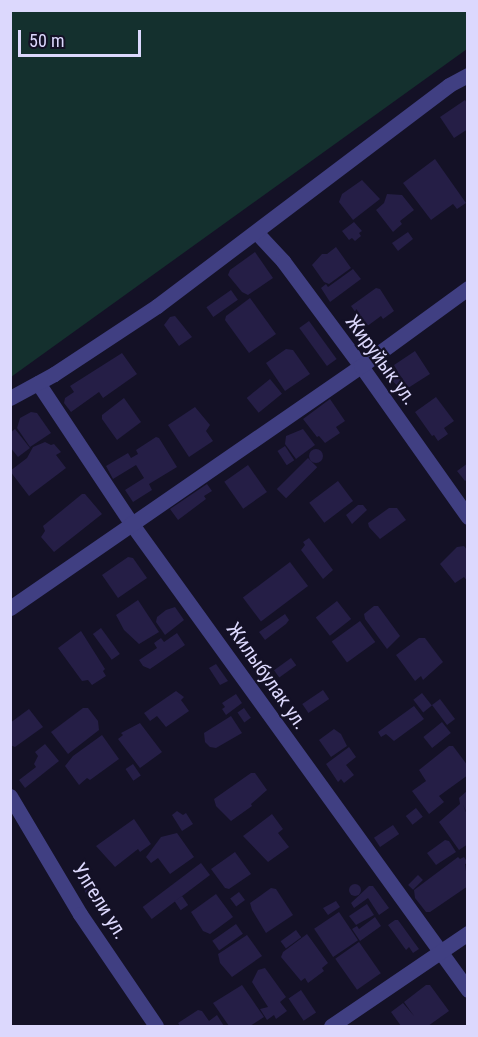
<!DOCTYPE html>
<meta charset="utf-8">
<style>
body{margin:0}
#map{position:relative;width:478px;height:1037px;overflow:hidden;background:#141126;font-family:"Roboto Condensed",sans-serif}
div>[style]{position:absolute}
.green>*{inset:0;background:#14302e}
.building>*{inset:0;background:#251e46;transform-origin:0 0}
.round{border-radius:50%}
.minor>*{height:15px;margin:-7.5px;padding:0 7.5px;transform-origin:7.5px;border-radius:7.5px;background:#403f82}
span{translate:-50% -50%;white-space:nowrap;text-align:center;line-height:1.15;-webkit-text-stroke:4.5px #141126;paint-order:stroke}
.street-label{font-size:20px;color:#dcd8fd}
.frame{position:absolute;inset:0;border:12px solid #dcd8fd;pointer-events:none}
.scale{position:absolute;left:18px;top:30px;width:123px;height:27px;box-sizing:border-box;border:3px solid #dcd8fd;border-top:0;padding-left:8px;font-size:18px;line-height:21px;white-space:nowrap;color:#dcd8fd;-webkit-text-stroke:4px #141126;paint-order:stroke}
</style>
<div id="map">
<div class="green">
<div style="clip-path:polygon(11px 10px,467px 11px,467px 49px,11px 377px)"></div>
</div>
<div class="building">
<div style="clip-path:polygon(465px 100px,468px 105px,468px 129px,454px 138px,440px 117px)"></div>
<div style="clip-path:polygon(435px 159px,466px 203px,457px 209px,453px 204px,431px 220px,403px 183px)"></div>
<div style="clip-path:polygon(362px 180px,380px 199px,353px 220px,339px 202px,342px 194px)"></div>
<div style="clip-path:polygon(387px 194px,402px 195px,414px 210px,400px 221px,402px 224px,393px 232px,376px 210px,384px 203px)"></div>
<div style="clip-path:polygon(354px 222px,362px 231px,359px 233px,361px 236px,355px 241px,352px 238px,349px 240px,342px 231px)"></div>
<div style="clip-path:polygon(408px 232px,413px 239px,398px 251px,392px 243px)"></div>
<div style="clip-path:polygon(336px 247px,351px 268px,329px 284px,324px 282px,312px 265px,322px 254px,327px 254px)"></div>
<div style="clip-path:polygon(255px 252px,273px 278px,248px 295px,242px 292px,228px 275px,230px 270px)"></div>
<div style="clip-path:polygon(353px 269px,361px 279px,330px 302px,321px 288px,326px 284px,328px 287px)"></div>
<div style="clip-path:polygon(376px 288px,380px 289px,394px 311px,383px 319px,381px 316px,366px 327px,351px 306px)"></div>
<div style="left:231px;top:290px;width:12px;height:30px;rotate:55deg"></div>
<div style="clip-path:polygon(250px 298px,276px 334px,249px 353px,225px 320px,226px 316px)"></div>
<div style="clip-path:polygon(175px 316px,192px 337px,179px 346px,164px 325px,170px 317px)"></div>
<div style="left:309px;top:321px;width:47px;height:12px;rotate:54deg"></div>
<div style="clip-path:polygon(286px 349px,293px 350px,310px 374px,285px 391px,266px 363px)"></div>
<div style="clip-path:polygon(415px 351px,430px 374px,408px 388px,406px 385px,399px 387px,389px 378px,398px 372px,394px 365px)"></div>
<div style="clip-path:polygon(122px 353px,137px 374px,103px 398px,99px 392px,71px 412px,64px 403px,65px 398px,74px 392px,70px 386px)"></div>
<div style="left:270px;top:379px;width:19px;height:30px;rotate:51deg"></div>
<div style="clip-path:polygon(436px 397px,454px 421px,444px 428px,448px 434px,438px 441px,434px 435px,432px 436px,415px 412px)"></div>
<div style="clip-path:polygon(124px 398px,141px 422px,117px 440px,102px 419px,102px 415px)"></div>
<div style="clip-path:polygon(330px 399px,345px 421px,336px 427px,340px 433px,325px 443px,319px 436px,317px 437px,303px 419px)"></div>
<div style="clip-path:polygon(195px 407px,210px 425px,206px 431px,213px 441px,189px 457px,168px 425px)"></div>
<div style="clip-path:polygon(31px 412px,37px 413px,51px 433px,30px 447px,17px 428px,20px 418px)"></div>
<div style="clip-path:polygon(15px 429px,30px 448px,18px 457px,10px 447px,10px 433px)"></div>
<div style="clip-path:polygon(303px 429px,315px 445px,296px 459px,285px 444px,286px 436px)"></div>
<div style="clip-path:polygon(156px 437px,159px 438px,177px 467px,149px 484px,152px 490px,133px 502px,125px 490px,144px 478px,136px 465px,113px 479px,106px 466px,128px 453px,131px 458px,138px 454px,136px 450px)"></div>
<div style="clip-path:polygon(45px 442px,51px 445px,54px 444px,61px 452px,56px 455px,66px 468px,29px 496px,10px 471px,27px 458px,33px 447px)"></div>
<div style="left:285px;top:446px;width:17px;height:9px;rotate:57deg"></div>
<div class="round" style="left:309px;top:449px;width:14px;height:14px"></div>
<div style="left:308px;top:458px;width:13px;height:44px;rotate:45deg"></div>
<div style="clip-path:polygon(468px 463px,468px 479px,465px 481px,457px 471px)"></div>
<div style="left:248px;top:465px;width:33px;height:29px;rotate:55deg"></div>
<div style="left:338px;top:481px;width:25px;height:36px;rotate:53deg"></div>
<div style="clip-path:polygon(207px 484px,212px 491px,204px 496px,206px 499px,178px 520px,170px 509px)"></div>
<div style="clip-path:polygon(82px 494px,85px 494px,102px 514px,54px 552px,41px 537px,45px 531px,43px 526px)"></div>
<div style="clip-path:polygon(358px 505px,363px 505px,367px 510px,352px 524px,346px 515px)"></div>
<div style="clip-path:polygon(389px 508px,397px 508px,406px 520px,380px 539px,369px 527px,368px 523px)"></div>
<div style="clip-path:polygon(309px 538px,333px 570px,323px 579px,301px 550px,305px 545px,303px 542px)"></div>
<div style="clip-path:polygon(464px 546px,468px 551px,468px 582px,464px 577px,455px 583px,440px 564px,457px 547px)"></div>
<div style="clip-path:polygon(128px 557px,133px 558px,147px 578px,118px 598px,102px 575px)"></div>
<div style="left:290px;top:562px;width:30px;height:59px;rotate:53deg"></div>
<div style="clip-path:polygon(138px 600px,159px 632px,139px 644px,124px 630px,116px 615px)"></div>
<div style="left:337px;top:601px;width:23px;height:27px;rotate:52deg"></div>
<div style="clip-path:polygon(374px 606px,378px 606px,400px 636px,387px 649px,365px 619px,364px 614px)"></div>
<div style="clip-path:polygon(175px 607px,184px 620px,165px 635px,156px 622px,157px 617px,166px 610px)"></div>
<div style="clip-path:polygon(285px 614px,289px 620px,286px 624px,265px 640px,259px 632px)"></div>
<div style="left:360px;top:621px;width:26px;height:35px;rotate:54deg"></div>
<div style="left:101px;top:628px;width:32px;height:10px;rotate:54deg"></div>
<div style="clip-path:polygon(81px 631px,105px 669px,103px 671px,106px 676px,92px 685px,88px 680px,82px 681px,58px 648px)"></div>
<div style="clip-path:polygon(177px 633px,185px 645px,150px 669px,143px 666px,139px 660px,157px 648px,154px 643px,161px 638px,164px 642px)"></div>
<div style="clip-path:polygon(419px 638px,425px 638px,443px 662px,423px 680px,421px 676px,415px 681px,396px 655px)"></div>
<div style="left:291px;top:658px;width:9px;height:21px;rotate:54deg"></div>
<div style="clip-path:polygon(216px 664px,228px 681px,220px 685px,209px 668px)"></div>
<div style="left:323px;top:690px;width:11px;height:25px;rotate:56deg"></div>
<div style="clip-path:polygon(176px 691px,184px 697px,181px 700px,189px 711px,166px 727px,157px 716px,150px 721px,144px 713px)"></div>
<div style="left:422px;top:693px;width:16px;height:11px;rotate:52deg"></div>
<div style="clip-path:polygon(236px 694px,242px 703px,226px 715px,222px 709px,225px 707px,222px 703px)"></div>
<div style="left:440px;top:699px;width:25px;height:10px;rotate:53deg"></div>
<div style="clip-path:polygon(414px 706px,424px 719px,394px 741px,386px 734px,381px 737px,378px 732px)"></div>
<div style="clip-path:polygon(83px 708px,88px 708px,98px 721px,99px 730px,68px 754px,51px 732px)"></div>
<div style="left:244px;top:708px;width:12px;height:8px;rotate:55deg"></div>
<div style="clip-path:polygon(29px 709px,43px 727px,15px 747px,10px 745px,10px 723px)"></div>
<div style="clip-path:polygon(231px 716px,242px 733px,216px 748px,210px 747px,205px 742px,204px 733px)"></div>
<div style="left:442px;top:722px;width:14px;height:24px;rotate:51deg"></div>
<div style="clip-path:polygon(140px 723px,162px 752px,140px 768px,118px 739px,123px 735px,121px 733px)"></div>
<div style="clip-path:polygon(334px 729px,341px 734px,347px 746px,331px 757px,319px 740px)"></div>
<div style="clip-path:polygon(102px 735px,119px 759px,90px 780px,87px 778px,79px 785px,65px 766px,73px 756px)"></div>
<div style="clip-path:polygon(45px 744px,59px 761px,25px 788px,19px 780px,36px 767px,34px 764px,38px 756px,35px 752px)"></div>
<div style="clip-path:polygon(449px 746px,453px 746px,468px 766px,468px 775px,439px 796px,444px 802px,429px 814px,412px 791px,426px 781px,419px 770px)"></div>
<div style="clip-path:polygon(349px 747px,356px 757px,346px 765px,354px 775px,344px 783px,341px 779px,338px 782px,326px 764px)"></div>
<div style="left:133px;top:764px;width:14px;height:9px;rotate:56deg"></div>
<div style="clip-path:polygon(251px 773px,255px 773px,267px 790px,251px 804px,252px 806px,231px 821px,216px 806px,214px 799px)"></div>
<div style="clip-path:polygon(468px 790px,468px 815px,463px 805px,468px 817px,468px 844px,459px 850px,439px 822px,460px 804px,459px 798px)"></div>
<div style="left:416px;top:808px;width:11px;height:13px;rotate:52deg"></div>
<div style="clip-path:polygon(177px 811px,183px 815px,186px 813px,193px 824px,182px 831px,172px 815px)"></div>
<div style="clip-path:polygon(272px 814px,283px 829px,278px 833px,289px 847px,268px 862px,243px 836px)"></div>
<div style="clip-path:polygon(134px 819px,151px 844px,140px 852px,138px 849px,115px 867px,96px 846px)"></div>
<div style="left:393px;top:825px;width:11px;height:23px;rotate:56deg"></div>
<div style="clip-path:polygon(177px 833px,194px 857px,170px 874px,158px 858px,151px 863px,146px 857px,161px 837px)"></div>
<div style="clip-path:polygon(445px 840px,449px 841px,456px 852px,436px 865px,427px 853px)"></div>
<div style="clip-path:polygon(235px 852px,251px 874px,229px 889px,225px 888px,211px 869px)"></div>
<div style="clip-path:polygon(458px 857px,460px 859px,464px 857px,468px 863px,465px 864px,468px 886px,430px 912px,426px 912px,415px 898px,414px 890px)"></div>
<div style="left:201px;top:863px;width:15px;height:73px;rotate:53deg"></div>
<div style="left:418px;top:875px;width:7px;height:14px;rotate:45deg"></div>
<div style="clip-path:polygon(88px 879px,95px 886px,86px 893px,81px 886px)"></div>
<div class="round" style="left:349px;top:884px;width:12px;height:12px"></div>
<div style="clip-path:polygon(369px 886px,373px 886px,389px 908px,379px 915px,368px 898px,354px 908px,351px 903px)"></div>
<div style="clip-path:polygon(271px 888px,276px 889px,293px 915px,266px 933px,252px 910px,250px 903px)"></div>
<div style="left:239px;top:892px;width:10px;height:11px;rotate:53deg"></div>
<div style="clip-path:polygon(216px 894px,233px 917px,210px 934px,203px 931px,191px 912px)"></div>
<div style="left:182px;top:896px;width:11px;height:9px;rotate:56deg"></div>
<div style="clip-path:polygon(336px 901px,340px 907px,328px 915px,323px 908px)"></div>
<div style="clip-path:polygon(367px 904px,374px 915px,356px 925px,349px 916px)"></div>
<div style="left:339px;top:912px;width:34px;height:30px;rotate:56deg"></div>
<div style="clip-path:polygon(375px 917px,381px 926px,360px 941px,352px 929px,357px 926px,359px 929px)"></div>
<div style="clip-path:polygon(395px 920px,398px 920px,419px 949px,413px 953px,409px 947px,406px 950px,388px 925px)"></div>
<div style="left:236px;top:924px;width:12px;height:29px;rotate:55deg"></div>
<div style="left:296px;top:930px;width:9px;height:19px;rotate:54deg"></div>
<div style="clip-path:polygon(307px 934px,328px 963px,322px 968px,324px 971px,308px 983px,305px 978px,301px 981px,281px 957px,283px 952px)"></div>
<div style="clip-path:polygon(247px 935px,262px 956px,232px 977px,220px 963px,218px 954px)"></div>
<div style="left:359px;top:942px;width:38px;height:29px;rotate:55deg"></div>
<div style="clip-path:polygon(265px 968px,286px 997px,280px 1002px,287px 1011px,276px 1019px,274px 1015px,267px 1020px,260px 1009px,268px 1007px,252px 982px,258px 970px)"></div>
<div style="clip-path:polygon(242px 985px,264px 1017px,250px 1026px,229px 1026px,213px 1003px)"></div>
<div style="clip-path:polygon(426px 985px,430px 985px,449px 1011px,428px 1026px,401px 1026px,391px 1012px,403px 1003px,414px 1016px,404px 1002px)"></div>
<div style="left:301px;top:990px;width:27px;height:15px;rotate:56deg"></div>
<div style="clip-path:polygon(198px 1010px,202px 1011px,209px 1021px,217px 1015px,224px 1026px,180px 1026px,178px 1023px)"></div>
</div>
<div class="minor">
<div style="left:256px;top:232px;width:40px;rotate:47deg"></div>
<div style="left:283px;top:261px;width:131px;rotate:53.4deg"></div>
<div style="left:361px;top:366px;width:185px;rotate:54.7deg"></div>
<div style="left:38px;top:383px;width:168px;rotate:56.4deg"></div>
<div style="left:131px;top:523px;width:576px;rotate:54.18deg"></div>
<div style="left:10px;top:398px;width:50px;rotate:-28.6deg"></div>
<div style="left:54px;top:374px;width:123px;rotate:-33.4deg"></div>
<div style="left:157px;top:306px;width:366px;rotate:-37.1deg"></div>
<div style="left:449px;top:85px;width:21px;rotate:-28deg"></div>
<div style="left:10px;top:608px;width:426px;rotate:-34.6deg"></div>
<div style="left:361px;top:366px;width:132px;rotate:-36.1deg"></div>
<div style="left:10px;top:796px;width:137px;rotate:59.3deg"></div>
<div style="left:80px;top:914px;width:135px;rotate:55.8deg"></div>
<div style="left:331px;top:1026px;width:166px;rotate:-34.2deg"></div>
</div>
<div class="street-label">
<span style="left:381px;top:360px;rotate:54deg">Жируйык ул.</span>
<span style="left:267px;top:676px;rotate:55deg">Жилыбулак ул.</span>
<span style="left:100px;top:901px;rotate:58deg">Улгели ул.</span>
</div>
<div class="frame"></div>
<div class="scale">50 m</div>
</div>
